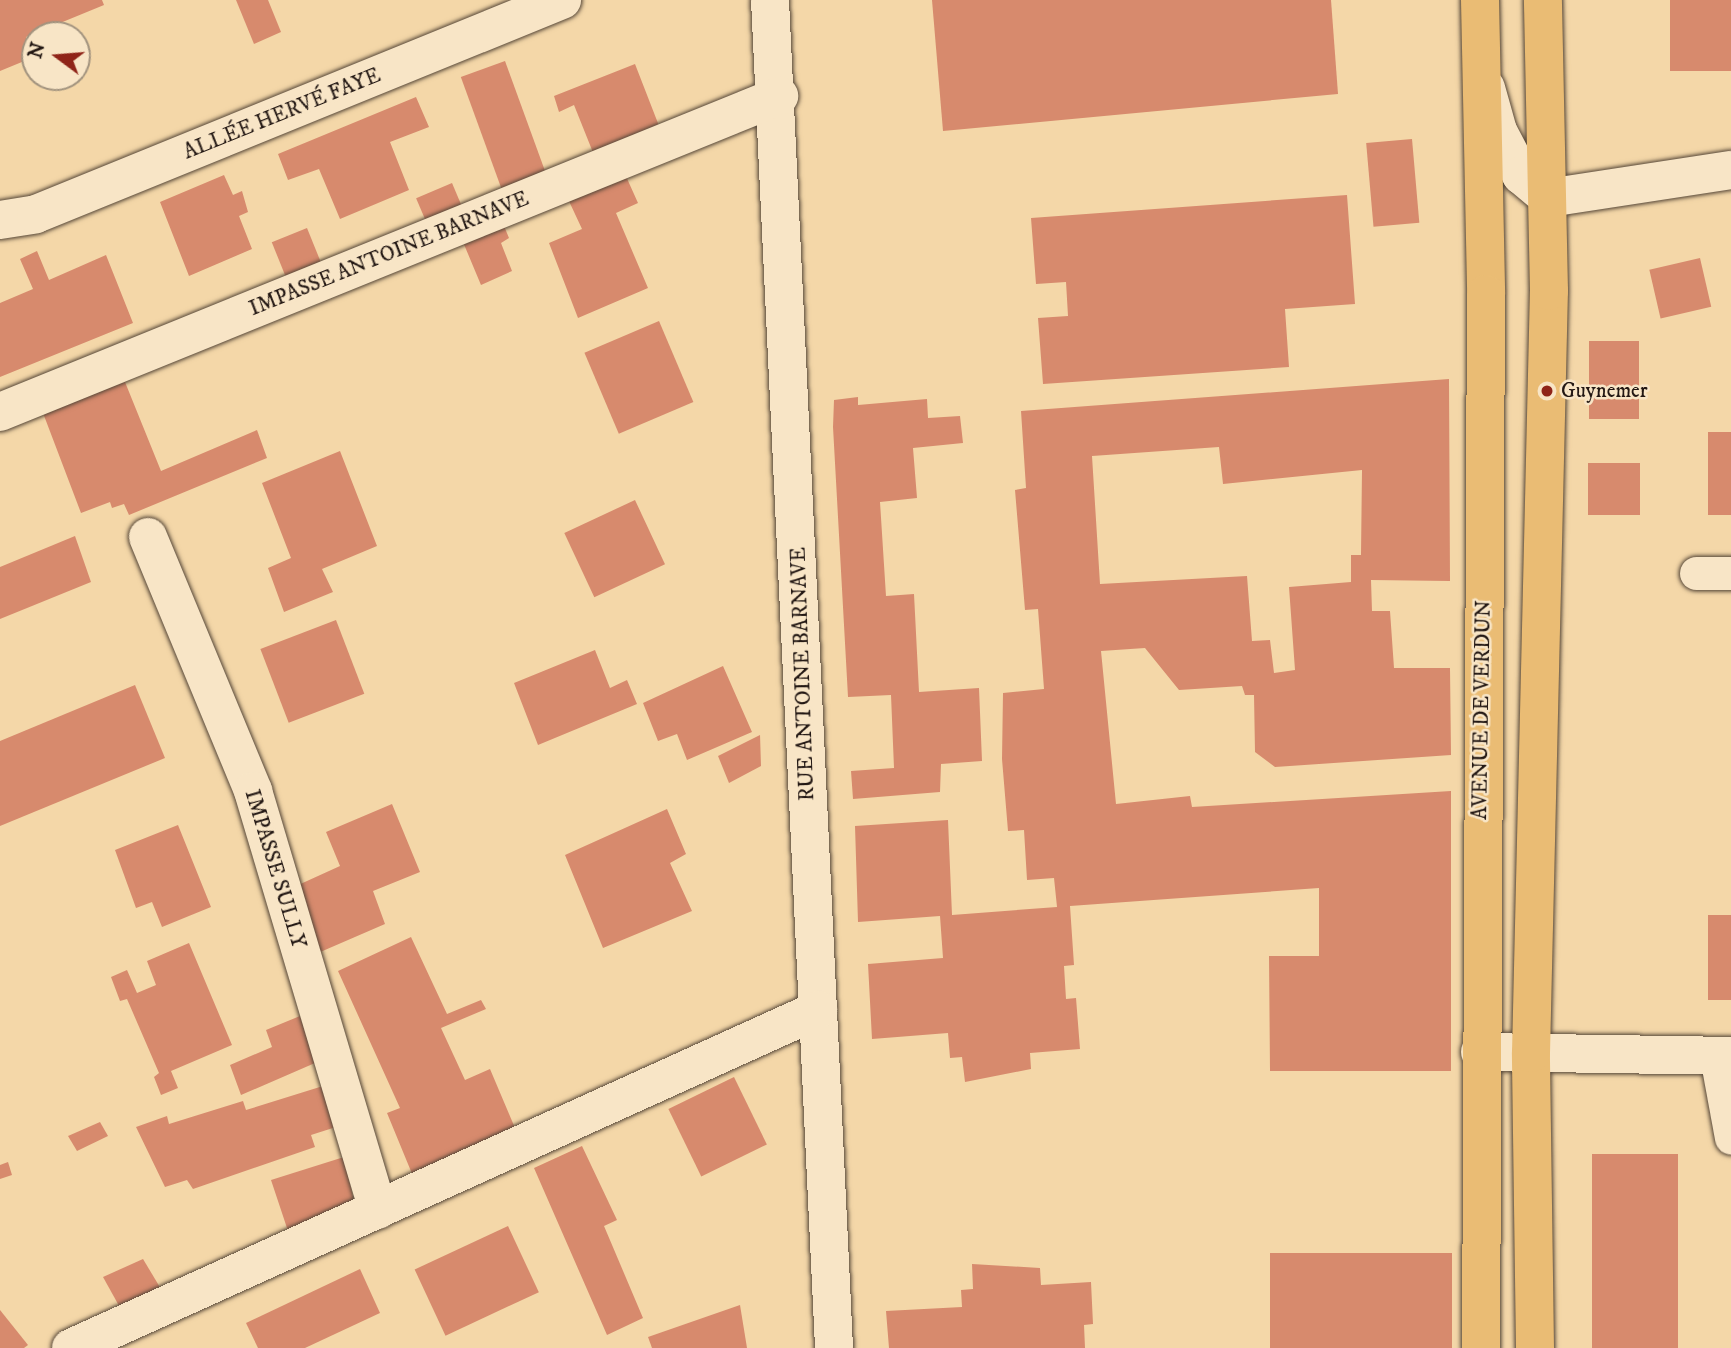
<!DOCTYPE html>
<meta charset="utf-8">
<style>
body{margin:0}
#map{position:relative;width:1731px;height:1348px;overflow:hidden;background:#f4d7a8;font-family:"IM FELL DW Pica",serif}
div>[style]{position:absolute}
.building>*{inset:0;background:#d78a6d;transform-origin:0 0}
.roads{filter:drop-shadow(0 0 2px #564738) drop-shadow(0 0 2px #564738)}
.service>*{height:33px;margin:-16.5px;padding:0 16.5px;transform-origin:16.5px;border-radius:16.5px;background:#f8e5c6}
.minor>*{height:38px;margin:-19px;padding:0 19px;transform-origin:19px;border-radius:19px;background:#f8e5c6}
.primary>*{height:38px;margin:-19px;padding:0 19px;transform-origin:19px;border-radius:19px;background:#eabc74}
.dots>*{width:19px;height:19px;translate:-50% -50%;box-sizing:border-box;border:4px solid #f8e5c6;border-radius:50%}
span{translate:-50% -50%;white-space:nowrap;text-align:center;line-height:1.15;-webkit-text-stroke:5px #f8e5c6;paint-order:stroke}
.street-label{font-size:21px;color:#221713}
.poi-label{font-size:21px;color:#221713}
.left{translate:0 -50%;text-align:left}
.north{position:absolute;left:21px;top:21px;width:70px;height:70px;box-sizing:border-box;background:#f8e5c6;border:2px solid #a2937e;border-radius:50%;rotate:286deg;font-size:19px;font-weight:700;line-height:28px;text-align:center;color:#221713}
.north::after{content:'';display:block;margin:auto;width:24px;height:32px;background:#8f2418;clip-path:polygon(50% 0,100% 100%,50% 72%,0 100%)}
</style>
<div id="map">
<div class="building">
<div style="clip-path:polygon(0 0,102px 0,104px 5px,26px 37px,34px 57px,0 71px)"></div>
<div style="clip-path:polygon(236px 0,268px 0,281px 32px,254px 44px)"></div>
<div style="clip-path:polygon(932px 0,1331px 0,1338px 94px,943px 131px)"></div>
<div style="left:1670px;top:0;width:61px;height:71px"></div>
<div style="left:505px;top:61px;width:126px;height:47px;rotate:70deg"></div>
<div style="clip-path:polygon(635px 64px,661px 131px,596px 160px,574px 105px,559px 112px,554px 96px)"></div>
<div style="clip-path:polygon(416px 97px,429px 127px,390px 142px,409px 190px,340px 219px,319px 169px,288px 180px,278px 154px)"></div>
<div style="left:1412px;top:139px;width:84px;height:46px;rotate:85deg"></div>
<div style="clip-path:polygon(625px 174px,638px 203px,616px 213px,648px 288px,578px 318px,549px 243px,582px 229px,568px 199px)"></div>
<div style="clip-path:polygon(224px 175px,233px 195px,242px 191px,248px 212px,239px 216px,252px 249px,189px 276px,160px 202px)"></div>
<div style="left:452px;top:183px;width:33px;height:39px;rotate:67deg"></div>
<div style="clip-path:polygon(1347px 195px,1355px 304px,1285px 309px,1289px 367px,1043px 384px,1038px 318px,1068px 316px,1066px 282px,1036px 284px,1031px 218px)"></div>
<div style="clip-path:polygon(504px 226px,509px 238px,501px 243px,512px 271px,481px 285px,463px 242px)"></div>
<div style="left:307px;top:228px;width:48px;height:38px;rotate:68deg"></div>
<div style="clip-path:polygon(37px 251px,49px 280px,106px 255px,133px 323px,0 377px,0 303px,33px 289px,20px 259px)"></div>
<div style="left:1700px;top:258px;width:50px;height:52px;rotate:77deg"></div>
<div style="left:659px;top:321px;width:88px;height:81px;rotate:67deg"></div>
<div style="left:1639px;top:341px;width:78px;height:50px;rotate:90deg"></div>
<div style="clip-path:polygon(evenodd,1449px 379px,1450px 581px,1371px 580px,1372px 611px,1390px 611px,1394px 668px,1450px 668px,1451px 755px,1275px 767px,1255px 752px,1254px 695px,1245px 695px,1242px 686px,1179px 690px,1145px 648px,1101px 651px,1116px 804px,1190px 796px,1192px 807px,1451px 791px,1451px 1071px,1270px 1071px,1269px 956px,1319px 956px,1319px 888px,1070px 906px,1074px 965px,1064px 966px,1066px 999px,1076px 998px,1080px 1049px,1030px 1053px,1031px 1069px,965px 1082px,962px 1057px,950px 1058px,948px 1033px,872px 1039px,868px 964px,943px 958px,940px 916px,858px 922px,855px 826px,948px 820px,952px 915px,1057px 907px,1054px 878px,1027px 880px,1024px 830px,1008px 831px,1002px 759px,1003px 693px,1044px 689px,1038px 609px,1025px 610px,1015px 490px,1026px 488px,1021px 411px,1449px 379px,1219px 447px,1223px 484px,1362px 470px,1361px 555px,1351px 555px,1351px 582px,1289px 587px,1295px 670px,1274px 673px,1270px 640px,1252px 641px,1247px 576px,1100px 584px,1092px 456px,1219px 447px)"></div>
<div style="clip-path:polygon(125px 382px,161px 471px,257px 430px,267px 458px,129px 515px,124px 504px,112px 508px,110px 502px,81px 513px,43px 413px)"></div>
<div style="clip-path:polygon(858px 397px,858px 405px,927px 399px,928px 418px,960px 416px,963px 443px,913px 448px,917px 498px,880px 502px,886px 596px,914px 594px,919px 692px,979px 688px,982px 761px,941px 764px,940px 792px,853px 799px,851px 771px,894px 768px,891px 695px,848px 697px,833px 427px,834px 400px)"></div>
<div style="left:1708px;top:432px;width:23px;height:83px"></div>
<div style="clip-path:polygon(340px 451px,377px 546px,322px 569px,333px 592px,284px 612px,268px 568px,291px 558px,262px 483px)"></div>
<div style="left:1588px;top:463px;width:52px;height:52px"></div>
<div style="left:635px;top:500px;width:71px;height:78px;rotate:65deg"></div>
<div style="clip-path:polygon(75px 536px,91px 582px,0 619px,0 567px)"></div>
<div style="left:336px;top:620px;width:79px;height:81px;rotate:69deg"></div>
<div style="clip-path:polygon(595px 650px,610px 688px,627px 680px,637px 704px,538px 745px,514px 683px)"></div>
<div style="clip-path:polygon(723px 666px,752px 732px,687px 760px,677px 734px,658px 741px,643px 703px)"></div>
<div style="clip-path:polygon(135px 685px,165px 758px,0 826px,0 741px)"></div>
<div style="clip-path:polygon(760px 735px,761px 766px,729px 783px,718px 756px)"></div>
<div style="clip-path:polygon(392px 804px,420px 872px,373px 891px,385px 924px,318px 953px,296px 886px,340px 866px,326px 832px)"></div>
<div style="clip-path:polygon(667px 809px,686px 854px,670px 863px,692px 911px,603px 948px,565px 855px)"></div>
<div style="clip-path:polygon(178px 825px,211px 907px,162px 927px,152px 902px,136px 908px,115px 850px)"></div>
<div style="left:1708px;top:915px;width:23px;height:85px"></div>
<div style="clip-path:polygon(411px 937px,447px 1014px,481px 1000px,486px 1009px,441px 1028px,465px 1080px,490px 1069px,518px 1135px,415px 1181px,387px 1113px,400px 1108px,338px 971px)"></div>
<div style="clip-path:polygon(189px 943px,232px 1045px,171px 1071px,178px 1088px,161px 1095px,154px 1077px,159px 1073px,127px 999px,120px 1001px,111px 977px,127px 970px,137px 993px,156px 985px,147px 961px)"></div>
<div style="clip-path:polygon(300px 1016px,315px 1063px,241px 1095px,230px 1065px,272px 1047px,266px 1030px)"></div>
<div style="left:734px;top:1077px;width:75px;height:73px;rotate:64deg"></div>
<div style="clip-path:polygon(323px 1086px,336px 1127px,311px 1135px,315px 1147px,193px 1189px,187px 1180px,165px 1187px,136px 1127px,167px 1116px,169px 1124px,243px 1101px,246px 1110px)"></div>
<div style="clip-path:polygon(100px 1122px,108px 1136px,77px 1151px,68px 1136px)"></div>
<div style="clip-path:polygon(582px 1146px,617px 1220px,604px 1226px,643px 1318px,607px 1335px,534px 1168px)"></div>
<div style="left:1678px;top:1154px;width:194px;height:86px;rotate:90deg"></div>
<div style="clip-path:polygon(344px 1157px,356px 1210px,290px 1237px,271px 1180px)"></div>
<div style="clip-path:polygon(8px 1162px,12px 1175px,0 1179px,0 1165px)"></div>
<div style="left:508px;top:1226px;width:73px;height:103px;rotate:65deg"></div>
<div style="left:1452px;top:1253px;width:95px;height:182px;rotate:90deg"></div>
<div style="clip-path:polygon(143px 1259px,164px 1294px,123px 1313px,103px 1277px)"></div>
<div style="clip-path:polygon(972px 1264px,1040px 1268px,1041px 1285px,1091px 1282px,1093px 1324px,1084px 1325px,1085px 1348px,889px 1348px,886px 1311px,962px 1307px,961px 1290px,973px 1289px)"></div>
<div style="clip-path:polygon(360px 1269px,380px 1313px,305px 1348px,258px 1348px,246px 1323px)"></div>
<div style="clip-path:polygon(740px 1305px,747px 1348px,652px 1348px,648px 1337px)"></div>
<div style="clip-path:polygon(0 1310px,28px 1345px,24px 1348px,0 1348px)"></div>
</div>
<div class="roads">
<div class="service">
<div style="left:1696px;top:573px;width:35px"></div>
<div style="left:1716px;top:1056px;width:83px;rotate:79.6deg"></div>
</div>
<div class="minor">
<div style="left:770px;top:0;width:1350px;rotate:87.28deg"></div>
<div style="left:1486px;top:88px;width:45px;rotate:74.4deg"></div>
<div style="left:1498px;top:131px;width:50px;rotate:62.4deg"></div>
<div style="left:1521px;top:175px;width:35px;rotate:40deg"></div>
<div style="left:1548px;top:198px;width:185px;rotate:-8.7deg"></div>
<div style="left:0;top:220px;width:36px;rotate:-9deg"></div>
<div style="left:36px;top:214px;width:568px;rotate:-22.14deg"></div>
<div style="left:0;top:412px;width:841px;rotate:-22.08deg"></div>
<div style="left:148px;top:537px;width:275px;rotate:67.5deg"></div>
<div style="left:253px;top:791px;width:437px;rotate:73.4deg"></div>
<div style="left:1480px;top:1052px;width:251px;rotate:0.9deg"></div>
<div style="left:71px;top:1348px;width:820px;rotate:-24.35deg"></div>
</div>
<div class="primary">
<div style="left:1480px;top:0;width:294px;rotate:88.8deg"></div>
<div style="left:1486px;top:294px;width:1054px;rotate:90.27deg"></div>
<div style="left:1535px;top:1348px;width:295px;rotate:-90.8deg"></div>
<div style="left:1531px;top:1053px;width:762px;rotate:-88.65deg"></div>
<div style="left:1549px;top:291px;width:291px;rotate:-91.2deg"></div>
</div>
</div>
<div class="dots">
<div style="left:1547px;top:391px;background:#8f2418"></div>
</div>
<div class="street-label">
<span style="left:282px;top:114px;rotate:-22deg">ALLÉE HERVÉ FAYE</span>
<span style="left:389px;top:254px;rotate:-22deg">IMPASSE ANTOINE BARNAVE</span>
<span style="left:803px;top:674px;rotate:-92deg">RUE ANTOINE BARNAVE</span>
<span style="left:1482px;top:710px;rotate:-89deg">AVENUE DE VERDUN</span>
<span style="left:275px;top:869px;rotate:73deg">IMPASSE SULLY</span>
</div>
<div class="poi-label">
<span class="left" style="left:1561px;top:391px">Guynemer</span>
</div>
<div class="north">N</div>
</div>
